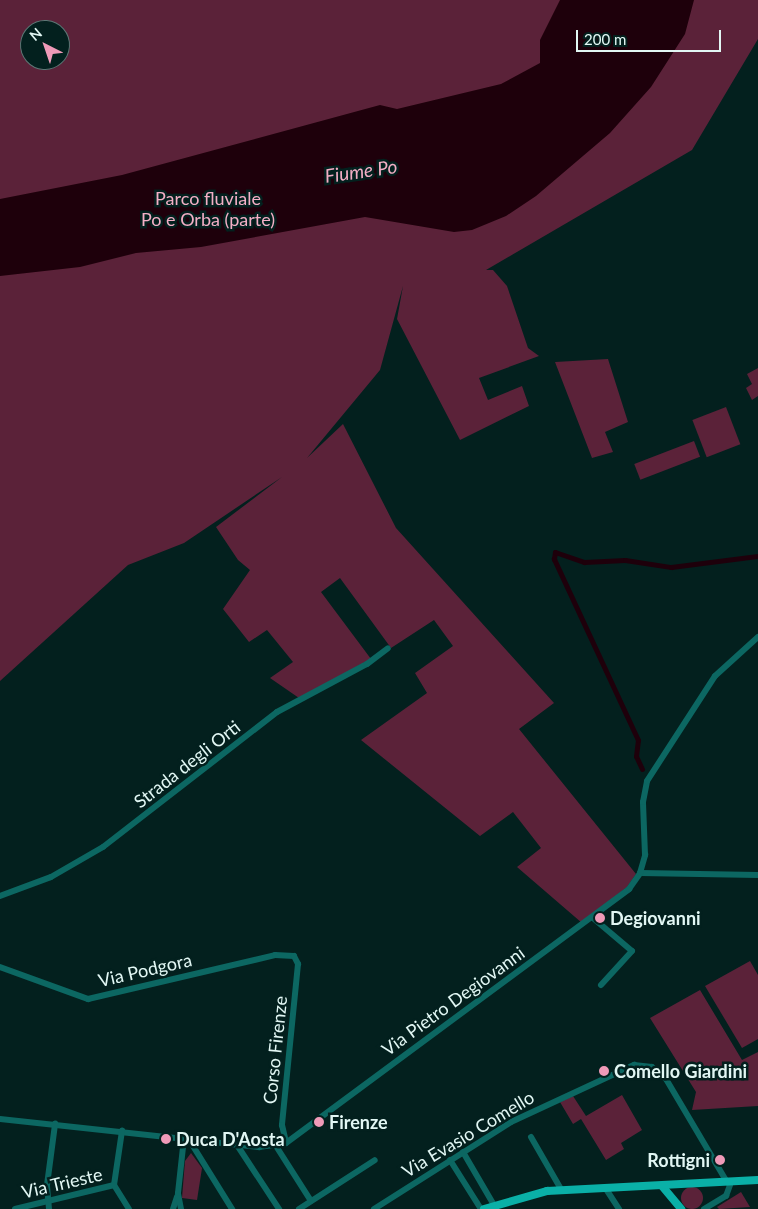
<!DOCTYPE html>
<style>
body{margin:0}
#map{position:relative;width:758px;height:1209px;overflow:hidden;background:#03201e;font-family:Lato,sans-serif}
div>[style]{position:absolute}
.green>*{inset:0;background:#5b2239;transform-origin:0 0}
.round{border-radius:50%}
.water>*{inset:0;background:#1e000b}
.canal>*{height:5px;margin:-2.5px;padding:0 2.5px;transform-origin:2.5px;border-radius:2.5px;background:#1e000b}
.minor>*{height:6px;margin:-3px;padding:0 3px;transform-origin:3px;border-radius:3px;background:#0c6762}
.major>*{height:8px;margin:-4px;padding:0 4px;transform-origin:4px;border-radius:4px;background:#0ab0a7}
.dots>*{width:14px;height:14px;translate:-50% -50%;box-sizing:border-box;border:2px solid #03201e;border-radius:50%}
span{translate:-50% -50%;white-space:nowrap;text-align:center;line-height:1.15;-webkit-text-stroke:5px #03201e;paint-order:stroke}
.park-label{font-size:18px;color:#f4afc6}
.street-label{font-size:18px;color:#e2f7f4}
.poi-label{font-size:18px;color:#e2f7f4;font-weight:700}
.left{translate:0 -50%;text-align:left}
.right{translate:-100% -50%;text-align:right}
.water-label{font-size:19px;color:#f3aec5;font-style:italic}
.north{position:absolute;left:20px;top:20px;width:50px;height:50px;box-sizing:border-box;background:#03201e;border:1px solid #5c7674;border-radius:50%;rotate:319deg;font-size:14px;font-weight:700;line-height:20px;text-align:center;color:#e2f7f4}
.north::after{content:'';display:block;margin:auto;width:18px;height:22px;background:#ef9ab8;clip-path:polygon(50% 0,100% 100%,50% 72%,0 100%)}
.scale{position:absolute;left:576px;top:30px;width:145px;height:22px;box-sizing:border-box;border:2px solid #e2f7f4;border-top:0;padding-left:6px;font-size:15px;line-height:18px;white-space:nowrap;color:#e2f7f4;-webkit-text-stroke:4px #03201e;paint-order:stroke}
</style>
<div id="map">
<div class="green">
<div style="clip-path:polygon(evenodd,0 0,758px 0,758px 39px,692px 150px,486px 270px,493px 270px,507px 286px,528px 348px,539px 356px,479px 378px,488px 400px,522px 386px,529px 406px,460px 440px,397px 319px,403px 286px,380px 370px,307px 458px,343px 424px,396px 528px,554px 703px,519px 729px,636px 874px,627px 887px,582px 923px,517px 867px,541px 848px,513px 812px,480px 836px,361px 740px,427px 693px,415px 673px,453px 646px,434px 620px,391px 648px,340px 578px,321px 592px,371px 659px,299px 698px,270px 678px,293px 662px,267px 630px,249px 642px,223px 609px,250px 570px,238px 560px,216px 527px,282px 477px,184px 543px,128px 565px,0 681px,0 0,30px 30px,60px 30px,60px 60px,30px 60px,30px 30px)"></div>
<div style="clip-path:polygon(608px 359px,628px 422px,605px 432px,613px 452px,592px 458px,555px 362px)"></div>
<div style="clip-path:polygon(758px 368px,758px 396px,752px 400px,746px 388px,752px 384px,747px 374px)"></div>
<div style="left:726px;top:407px;width:40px;height:36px;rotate:69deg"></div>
<div style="left:694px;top:441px;width:17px;height:64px;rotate:69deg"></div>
<div style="clip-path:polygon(750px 961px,758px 975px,758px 1039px,742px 1048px,705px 986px)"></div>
<div style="clip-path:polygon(700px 990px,742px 1060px,758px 1052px,758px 1106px,692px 1110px,696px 1092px,650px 1018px)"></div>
<div style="clip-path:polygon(622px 1095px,642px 1130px,621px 1143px,624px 1149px,606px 1160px,581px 1119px,573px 1124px,560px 1102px,573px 1096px,586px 1116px)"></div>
<div style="clip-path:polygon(191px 1153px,202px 1168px,197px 1200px,182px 1198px,185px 1161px)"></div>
<div class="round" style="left:681px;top:1187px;width:22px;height:22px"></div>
<div style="clip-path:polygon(741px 1192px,750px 1207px,719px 1209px,717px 1207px)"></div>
</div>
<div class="water">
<div style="clip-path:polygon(560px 0,694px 0,685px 34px,651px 87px,610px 133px,536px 196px,506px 216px,472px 230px,454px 232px,365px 217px,201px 247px,136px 253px,80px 267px,0 276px,0 199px,122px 175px,380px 105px,397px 109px,501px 84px,540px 63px,540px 40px)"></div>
</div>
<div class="canal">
<div style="left:642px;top:769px;width:14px;rotate:-115deg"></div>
<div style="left:636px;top:756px;width:16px;rotate:-83deg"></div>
<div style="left:638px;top:740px;width:200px;rotate:-114.9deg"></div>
<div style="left:554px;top:559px;width:7px;rotate:-82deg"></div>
<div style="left:555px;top:552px;width:31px;rotate:19deg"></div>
<div style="left:584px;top:562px;width:41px;rotate:-2.8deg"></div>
<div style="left:625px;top:560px;width:47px;rotate:8.7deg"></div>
<div style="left:671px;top:567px;width:88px;rotate:-7.2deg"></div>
</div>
<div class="minor">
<div style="left:640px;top:873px;width:118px;rotate:1deg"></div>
<div style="left:0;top:896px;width:54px;rotate:-20.4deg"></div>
<div style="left:51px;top:877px;width:60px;rotate:-30deg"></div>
<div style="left:103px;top:847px;width:220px;rotate:-37.8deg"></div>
<div style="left:277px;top:712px;width:102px;rotate:-28.1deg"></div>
<div style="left:367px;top:664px;width:26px;rotate:-37deg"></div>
<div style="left:593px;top:918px;width:51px;rotate:40.2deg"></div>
<div style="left:632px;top:951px;width:46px;rotate:132.4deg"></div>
<div style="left:0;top:967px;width:94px;rotate:20deg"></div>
<div style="left:88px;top:999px;width:192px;rotate:-13.2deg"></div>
<div style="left:275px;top:955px;width:19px;rotate:3deg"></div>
<div style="left:294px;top:956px;width:9px;rotate:63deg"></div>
<div style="left:298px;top:964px;width:162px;rotate:95.7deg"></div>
<div style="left:282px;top:1125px;width:18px;rotate:77deg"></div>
<div style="left:0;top:1119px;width:261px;rotate:6.2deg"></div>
<div style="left:259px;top:1147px;width:27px;rotate:-8deg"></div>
<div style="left:286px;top:1143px;width:427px;rotate:-36.5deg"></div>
<div style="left:629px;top:889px;width:19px;rotate:-55deg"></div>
<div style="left:640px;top:873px;width:19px;rotate:-74deg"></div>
<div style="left:645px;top:855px;width:53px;rotate:-92.2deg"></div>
<div style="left:643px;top:802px;width:21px;rotate:-79deg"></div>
<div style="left:647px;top:781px;width:125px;rotate:-57.1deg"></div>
<div style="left:715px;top:676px;width:58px;rotate:-42.2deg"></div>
<div style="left:531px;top:1137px;width:62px;rotate:60.1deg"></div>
<div style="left:188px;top:1138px;width:84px;rotate:58.2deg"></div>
<div style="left:237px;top:1145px;width:77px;rotate:56.7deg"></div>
<div style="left:276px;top:1146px;width:65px;rotate:57.5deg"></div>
<div style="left:463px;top:1152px;width:61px;rotate:59.7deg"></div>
<div style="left:450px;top:1160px;width:58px;rotate:57.7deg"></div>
<div style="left:114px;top:1185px;width:55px;rotate:-81.6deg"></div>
<div style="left:114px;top:1185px;width:28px;rotate:58deg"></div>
<div style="left:606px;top:1189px;width:24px;rotate:57deg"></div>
<div style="left:15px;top:1209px;width:102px;rotate:-13.6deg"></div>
<div style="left:49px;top:1209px;width:24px;rotate:-95deg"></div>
<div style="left:47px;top:1185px;width:62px;rotate:-82.5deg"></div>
<div style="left:173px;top:1209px;width:13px;rotate:-72deg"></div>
<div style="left:181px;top:1209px;width:16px;rotate:-101deg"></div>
<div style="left:178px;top:1193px;width:55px;rotate:-83.8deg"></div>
<div style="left:299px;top:1209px;width:90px;rotate:-32.8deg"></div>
<div style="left:374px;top:1209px;width:162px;rotate:-32.4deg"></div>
<div style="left:511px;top:1122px;width:136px;rotate:-24.9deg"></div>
<div style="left:634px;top:1065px;width:18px;rotate:6deg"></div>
<div style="left:652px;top:1067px;width:18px;rotate:41deg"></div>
<div style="left:666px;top:1079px;width:120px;rotate:59.4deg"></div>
<div style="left:704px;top:1209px;width:26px;rotate:-31deg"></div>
<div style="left:726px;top:1196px;width:15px;rotate:-70deg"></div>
</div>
<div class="major">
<div style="left:662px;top:1186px;width:30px;rotate:50deg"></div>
<div style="left:484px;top:1209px;width:66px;rotate:-15.9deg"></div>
<div style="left:547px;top:1191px;width:211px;rotate:-3deg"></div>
</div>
<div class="dots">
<div style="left:600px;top:918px;background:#ef9ab8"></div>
<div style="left:604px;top:1071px;background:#ef9ab8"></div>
<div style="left:319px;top:1122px;background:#ef9ab8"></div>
<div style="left:166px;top:1139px;background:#ef9ab8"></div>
<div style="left:720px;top:1160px;background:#ef9ab8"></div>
</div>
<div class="park-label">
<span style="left:208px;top:209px">Parco fluviale<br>Po e Orba (parte)</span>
</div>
<div class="street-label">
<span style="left:187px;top:764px;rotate:-38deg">Strada degli Orti</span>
<span style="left:145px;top:970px;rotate:-13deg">Via Podgora</span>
<span style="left:453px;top:1001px;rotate:-36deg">Via Pietro Degiovanni</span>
<span style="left:275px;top:1050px;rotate:-84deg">Corso Firenze</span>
<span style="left:468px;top:1134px;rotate:-31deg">Via Evasio Comello</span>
<span style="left:62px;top:1183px;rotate:-13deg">Via Trieste</span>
</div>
<div class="poi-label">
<span class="left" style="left:610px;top:918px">Degiovanni</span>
<span class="left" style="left:614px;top:1071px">Comello Giardini</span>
<span class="left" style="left:329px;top:1122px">Firenze</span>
<span class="left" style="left:176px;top:1139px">Duca D'Aosta</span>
<span class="right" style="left:710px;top:1160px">Rottigni</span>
</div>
<div class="water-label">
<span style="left:361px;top:171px;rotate:-8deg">Fiume Po</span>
</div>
<div class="north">N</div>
<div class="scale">200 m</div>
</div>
